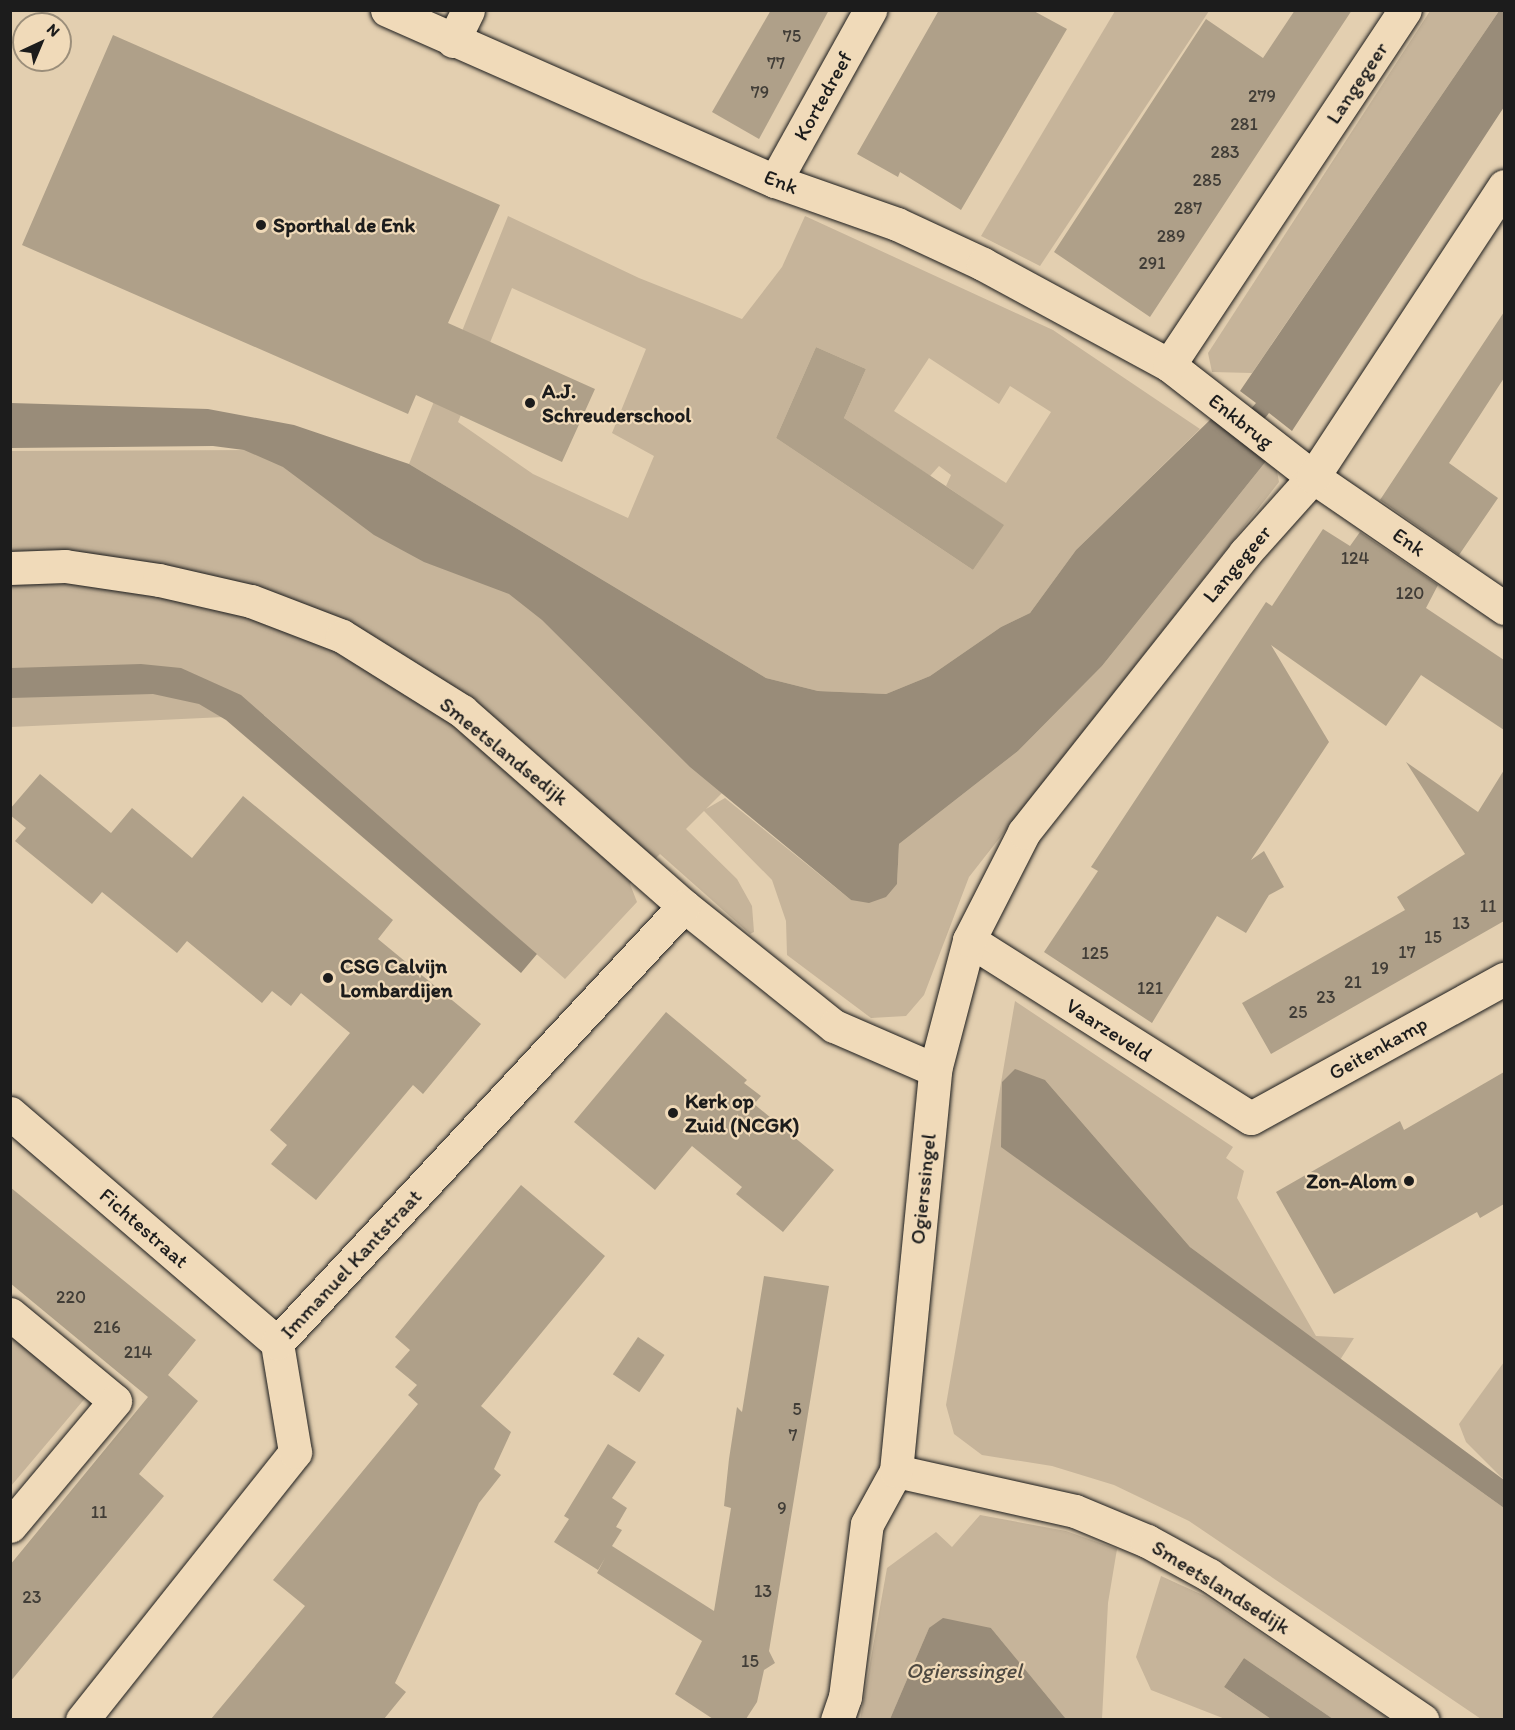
<!DOCTYPE html>
<style>
body{margin:0}
#map{position:relative;width:1515px;height:1730px;overflow:hidden;background:#e3cfb0;font-family:Itim,sans-serif}
div>[style]{position:absolute}
.green>*{inset:0;background:#c6b49a}
.water>*{inset:0;background:#998c79}
.building>*{inset:0;background:#afa089;transform-origin:0 0}
.roads{filter:drop-shadow(0 0 2px #1c1c1c) drop-shadow(0 0 2px #1c1c1c)}
.minor>*{height:33px;margin:-16.5px;padding:0 16.5px;transform-origin:16.5px;border-radius:16.5px;background:#f0dab9}
.dots>*{width:16px;height:16px;translate:-50% -50%;box-sizing:border-box;border:3px solid #f0dab9;border-radius:50%}
span{translate:-50% -50%;white-space:nowrap;text-align:center;line-height:1.15;-webkit-text-stroke:4.5px #f0dab9;paint-order:stroke}
.number-label{font-size:18px;color:#413d37}
.number-label span{-webkit-text-stroke-width:0}
.street-label{font-size:21px;color:#1c1c1c}
.poi-label{font-size:21px;color:#1c1c1c;font-weight:700}
.left{translate:0 -50%;text-align:left}
.right{translate:-100% -50%;text-align:right}
.water-label{font-size:22px;color:#4e4941;font-style:italic}
.frame{position:absolute;inset:0;border:12px solid #1c1c1c;pointer-events:none}
.north{position:absolute;left:12px;top:12px;width:60px;height:60px;box-sizing:border-box;background:#f0dab9;border:2px solid #9b8e7a;border-radius:50%;rotate:44deg;font-size:16px;font-weight:700;line-height:24px;text-align:center;color:#1c1c1c}
.north::after{content:'';display:block;margin:auto;width:21px;height:27px;background:#1c1c1c;clip-path:polygon(50% 0,100% 100%,50% 72%,0 100%)}
</style>
<div id="map">
<div class="green">
<div style="clip-path:polygon(1115px 11px,1209px 11px,1040px 266px,981px 236px)"></div>
<div style="clip-path:polygon(1430px 11px,1499px 11px,1252px 373px,1212px 372px,1208px 353px)"></div>
<div style="clip-path:polygon(evenodd,508px 216px,639px 278px,742px 319px,782px 267px,805px 216px,1053px 330px,1200px 429px,1076px 550px,1030px 613px,1001px 627px,930px 676px,886px 694px,818px 691px,766px 678px,409px 464px,508px 216px,512px 288px,646px 349px,612px 433px,654px 456px,628px 518px,533px 474px,458px 422px,512px 288px,508px 216px,816px 347px,866px 369px,844px 418px,930px 476px,939px 466px,951px 475px,946px 486px,1003px 525px,973px 570px,776px 438px,816px 347px,508px 216px,929px 358px,999px 404px,1010px 386px,1051px 412px,1006px 483px,894px 411px,929px 358px)"></div>
<div style="clip-path:polygon(284px 450px,455px 532px,726px 789px,706px 809px,725px 798px,851px 900px,897px 884px,899px 844px,1018px 751px,1102px 666px,1267px 460px,1276px 466px,1279px 482px,969px 877px,924px 995px,906px 1016px,871px 1018px,787px 955px,786px 921px,772px 880px,704px 811px,686px 829px,737px 879px,752px 906px,754px 932px,750px 934px,660px 854px,630px 884px,637px 902px,565px 979px,264px 715px,11px 727px,10px 451px)"></div>
<div style="clip-path:polygon(1015px 1001px,1233px 1147px,1226px 1158px,1244px 1171px,1237px 1198px,1316px 1336px,1354px 1338px,1340px 1360px,1190px 1247px,1045px 1080px,1170px 1268px,1504px 1508px,1504px 1719px,1481px 1719px,1189px 1521px,1114px 1485px,1052px 1466px,982px 1455px,954px 1434px,946px 1405px)"></div>
<div style="clip-path:polygon(11px 1332px,87px 1396px,11px 1486px)"></div>
<div style="clip-path:polygon(1504px 1362px,1504px 1480px,1466px 1442px,1459px 1424px)"></div>
<div style="clip-path:polygon(980px 1515px,1066px 1531px,1117px 1549px,1108px 1603px,1102px 1719px,1066px 1719px,991px 1628px,929px 1628px,890px 1719px,860px 1720px,887px 1568px,936px 1532px,952px 1547px)"></div>
<div style="clip-path:polygon(1161px 1576px,1205px 1596px,1389px 1719px,1333px 1719px,1244px 1658px,1224px 1687px,1271px 1719px,1225px 1719px,1151px 1690px,1136px 1657px)"></div>
</div>
<div class="water">
<div style="clip-path:polygon(1499px 11px,1504px 11px,1504px 107px,1292px 431px,1269px 413px,1245px 444px,1267px 460px,1102px 666px,1018px 751px,899px 844px,897px 884px,886px 897px,869px 903px,851px 900px,690px 767px,542px 620px,509px 594px,424px 562px,374px 535px,283px 467px,244px 450px,213px 446px,11px 448px,11px 403px,208px 409px,294px 425px,409px 464px,766px 678px,818px 691px,886px 694px,930px 676px,1001px 627px,1030px 613px,1076px 550px,1212px 418px,1231px 432px,1256px 403px,1240px 391px)"></div>
<div style="clip-path:polygon(141px 664px,181px 668px,241px 695px,537px 954px,521px 973px,226px 720px,199px 704px,153px 694px,11px 698px,11px 668px)"></div>
<div style="clip-path:polygon(1015px 1069px,1045px 1080px,1190px 1247px,1504px 1480px,1504px 1508px,1001px 1147px,1002px 1082px)"></div>
<div style="clip-path:polygon(943px 1618px,991px 1628px,1066px 1719px,890px 1719px,929px 1628px)"></div>
<div style="clip-path:polygon(1244px 1658px,1333px 1719px,1271px 1719px,1224px 1687px)"></div>
</div>
<div class="building">
<div style="clip-path:polygon(771px 10px,829px 10px,759px 139px,712px 112px)"></div>
<div style="clip-path:polygon(939px 10px,1032px 10px,1067px 29px,961px 210px,900px 172px,898px 177px,857px 154px)"></div>
<div style="clip-path:polygon(1295px 10px,1352px 10px,1150px 317px,1054px 252px,1206px 19px,1263px 58px)"></div>
<div style="clip-path:polygon(113px 35px,500px 205px,448px 323px,595px 389px,562px 462px,416px 395px,408px 414px,22px 245px)"></div>
<div style="clip-path:polygon(1504px 312px,1504px 378px,1449px 463px,1498px 498px,1459px 555px,1380px 500px)"></div>
<div style="clip-path:polygon(816px 347px,866px 369px,844px 418px,1004px 525px,973px 570px,776px 438px)"></div>
<div style="clip-path:polygon(1323px 529px,1350px 546px,1360px 532px,1438px 585px,1426px 608px,1504px 660px,1504px 730px,1421px 675px,1386px 726px,1271px 645px,1329px 742px,1251px 860px,1264px 851px,1284px 887px,1269px 895px,1246px 933px,1217px 916px,1152px 1023px,1044px 952px,1098px 871px,1091px 867px,1266px 602px,1272px 606px)"></div>
<div style="clip-path:polygon(1406px 762px,1478px 812px,1504px 770px,1504px 921px,1271px 1054px,1242px 1003px,1405px 910px,1397px 897px,1465px 854px)"></div>
<div style="clip-path:polygon(40px 774px,111px 833px,132px 808px,192px 858px,243px 796px,393px 920px,378px 939px,481px 1024px,423px 1094px,413px 1085px,316px 1200px,271px 1164px,287px 1145px,270px 1130px,350px 1033px,301px 993px,291px 1006px,272px 991px,262px 1003px,187px 941px,177px 953px,102px 892px,92px 904px,15px 841px,26px 828px,10px 815px,10px 809px)"></div>
<div style="clip-path:polygon(666px 1012px,747px 1080px,744px 1083px,761px 1096px,754px 1104px,834px 1170px,783px 1232px,736px 1194px,742px 1187px,692px 1146px,655px 1190px,574px 1122px)"></div>
<div style="clip-path:polygon(1504px 1072px,1504px 1204px,1480px 1218px,1477px 1212px,1334px 1294px,1276px 1192px,1400px 1121px,1404px 1130px)"></div>
<div style="clip-path:polygon(521px 1185px,605px 1256px,481px 1406px,511px 1432px,494px 1469px,501px 1475px,479px 1503px,395px 1683px,406px 1692px,384px 1719px,211px 1719px,305px 1606px,273px 1580px,418px 1404px,408px 1395px,417px 1385px,395px 1367px,410px 1350px,395px 1337px)"></div>
<div style="clip-path:polygon(10px 1187px,196px 1340px,168px 1375px,198px 1401px,139px 1474px,164px 1496px,10px 1682px,10px 1565px,148px 1397px,10px 1283px)"></div>
<div style="clip-path:polygon(764px 1276px,829px 1286px,769px 1651px,775px 1663px,764px 1670px,757px 1702px,746px 1719px,713px 1719px,675px 1694px,702px 1641px,597px 1573px,605px 1558px,598px 1570px,554px 1542px,569px 1519px,564px 1516px,608px 1444px,636px 1462px,612px 1498px,627px 1508px,616px 1527px,622px 1530px,612px 1546px,714px 1611px,731px 1508px,724px 1506px,729px 1459px,737px 1407px,742px 1412px)"></div>
<div style="left:638px;top:1337px;width:32px;height:45px;rotate:34deg"></div>
</div>
<div class="roads">
<div class="minor">
<div style="left:387px;top:10px;width:424px;rotate:23.8deg"></div>
<div style="left:775px;top:181px;width:129px;rotate:19.4deg"></div>
<div style="left:897px;top:224px;width:95px;rotate:24.9deg"></div>
<div style="left:983px;top:264px;width:212px;rotate:28.5deg"></div>
<div style="left:1169px;top:365px;width:182px;rotate:37.9deg"></div>
<div style="left:1313px;top:477px;width:232px;rotate:34.4deg"></div>
<div style="left:453px;top:41px;width:34px;rotate:-64deg"></div>
<div style="left:775px;top:181px;width:196px;rotate:-60.9deg"></div>
<div style="left:1169px;top:365px;width:426px;rotate:-56.4deg"></div>
<div style="left:10px;top:568px;width:55px;rotate:-2.1deg"></div>
<div style="left:65px;top:566px;width:95px;rotate:8.5deg"></div>
<div style="left:159px;top:580px;width:94px;rotate:12.9deg"></div>
<div style="left:251px;top:601px;width:97px;rotate:21deg"></div>
<div style="left:342px;top:636px;width:142px;rotate:32deg"></div>
<div style="left:462px;top:711px;width:295px;rotate:41.3deg"></div>
<div style="left:684px;top:906px;width:192px;rotate:38.7deg"></div>
<div style="left:834px;top:1026px;width:110px;rotate:23.5deg"></div>
<div style="left:969px;top:940px;width:333px;rotate:32.3deg"></div>
<div style="left:1251px;top:1118px;width:289px;rotate:-28.8deg"></div>
<div style="left:10px;top:1113px;width:352px;rotate:40.7deg"></div>
<div style="left:10px;top:1314px;width:136px;rotate:39.6deg"></div>
<div style="left:115px;top:1401px;width:163px;rotate:130deg"></div>
<div style="left:896px;top:1471px;width:183px;rotate:12.6deg"></div>
<div style="left:1075px;top:1511px;width:78px;rotate:22.6deg"></div>
<div style="left:1147px;top:1541px;width:71px;rotate:28.7deg"></div>
<div style="left:1209px;top:1575px;width:258px;rotate:34.2deg"></div>
<div style="left:82px;top:1720px;width:342px;rotate:-51.5deg"></div>
<div style="left:295px;top:1452px;width:110px;rotate:-99.4deg"></div>
<div style="left:277px;top:1343px;width:597px;rotate:-47.04deg"></div>
<div style="left:837px;top:1720px;width:24px;rotate:-71deg"></div>
<div style="left:845px;top:1697px;width:174px;rotate:-82.8deg"></div>
<div style="left:867px;top:1524px;width:60px;rotate:-61.3deg"></div>
<div style="left:896px;top:1471px;width:403px;rotate:-84.4deg"></div>
<div style="left:935px;top:1070px;width:134px;rotate:-75.3deg"></div>
<div style="left:969px;top:940px;width:121px;rotate:-63deg"></div>
<div style="left:1024px;top:832px;width:356px;rotate:-51.6deg"></div>
<div style="left:1245px;top:553px;width:102px;rotate:-48.2deg"></div>
<div style="left:1313px;top:477px;width:348px;rotate:-56.7deg"></div>
</div>
</div>
<div class="dots">
<div style="left:261px;top:225px;background:#1c1c1c"></div>
<div style="left:530px;top:403px;background:#1c1c1c"></div>
<div style="left:328px;top:978px;background:#1c1c1c"></div>
<div style="left:673px;top:1113px;background:#1c1c1c"></div>
<div style="left:1409px;top:1181px;background:#1c1c1c"></div>
</div>
<div class="number-label">
<span style="left:792px;top:36px">75</span>
<span style="left:776px;top:63px">77</span>
<span style="left:760px;top:92px">79</span>
<span style="left:1262px;top:96px">279</span>
<span style="left:1244px;top:124px">281</span>
<span style="left:1225px;top:152px">283</span>
<span style="left:1207px;top:180px">285</span>
<span style="left:1188px;top:208px">287</span>
<span style="left:1171px;top:236px">289</span>
<span style="left:1152px;top:263px">291</span>
<span style="left:1355px;top:558px">124</span>
<span style="left:1410px;top:593px">120</span>
<span style="left:1488px;top:906px">11</span>
<span style="left:1461px;top:923px">13</span>
<span style="left:1433px;top:937px">15</span>
<span style="left:1407px;top:952px">17</span>
<span style="left:1095px;top:953px">125</span>
<span style="left:1380px;top:968px">19</span>
<span style="left:1353px;top:982px">21</span>
<span style="left:1150px;top:988px">121</span>
<span style="left:1326px;top:997px">23</span>
<span style="left:1298px;top:1012px">25</span>
<span style="left:71px;top:1297px">220</span>
<span style="left:107px;top:1327px">216</span>
<span style="left:138px;top:1352px">214</span>
<span style="left:797px;top:1409px">5</span>
<span style="left:793px;top:1435px">7</span>
<span style="left:782px;top:1508px">9</span>
<span style="left:99px;top:1512px">11</span>
<span style="left:763px;top:1591px">13</span>
<span style="left:32px;top:1597px">23</span>
<span style="left:750px;top:1661px">15</span>
</div>
<div class="street-label">
<span style="left:1357px;top:83px;rotate:-56deg">Langegeer</span>
<span style="left:823px;top:96px;rotate:-61deg">Kortedreef</span>
<span style="left:781px;top:182px;rotate:21deg">Enk</span>
<span style="left:1241px;top:421px;rotate:38deg">Enkbrug</span>
<span style="left:1409px;top:542px;rotate:35deg">Enk</span>
<span style="left:1237px;top:564px;rotate:-50deg">Langegeer</span>
<span style="left:504px;top:751px;rotate:39deg">Smeetslandsedijk</span>
<span style="left:1109px;top:1030px;rotate:33deg">Vaarzeveld</span>
<span style="left:1378px;top:1048px;rotate:-29deg">Geitenkamp</span>
<span style="left:923px;top:1189px;rotate:-84deg">Ogierssingel</span>
<span style="left:144px;top:1228px;rotate:41deg">Fichtestraat</span>
<span style="left:351px;top:1264px;rotate:-47deg">Immanuel Kantstraat</span>
<span style="left:1221px;top:1587px;rotate:32deg">Smeetslandsedijk</span>
</div>
<div class="poi-label">
<span class="left" style="left:273px;top:225px">Sporthal de Enk</span>
<span class="left" style="left:542px;top:403px">A.J.<br>Schreuderschool</span>
<span class="left" style="left:340px;top:978px">CSG Calvijn<br>Lombardijen</span>
<span class="left" style="left:685px;top:1113px">Kerk op<br>Zuid (NCGK)</span>
<span class="right" style="left:1397px;top:1181px">Zon-Alom</span>
</div>
<div class="water-label">
<span style="left:964px;top:1671px">Ogierssingel</span>
</div>
<div class="frame"></div>
<div class="north">N</div>
</div>
